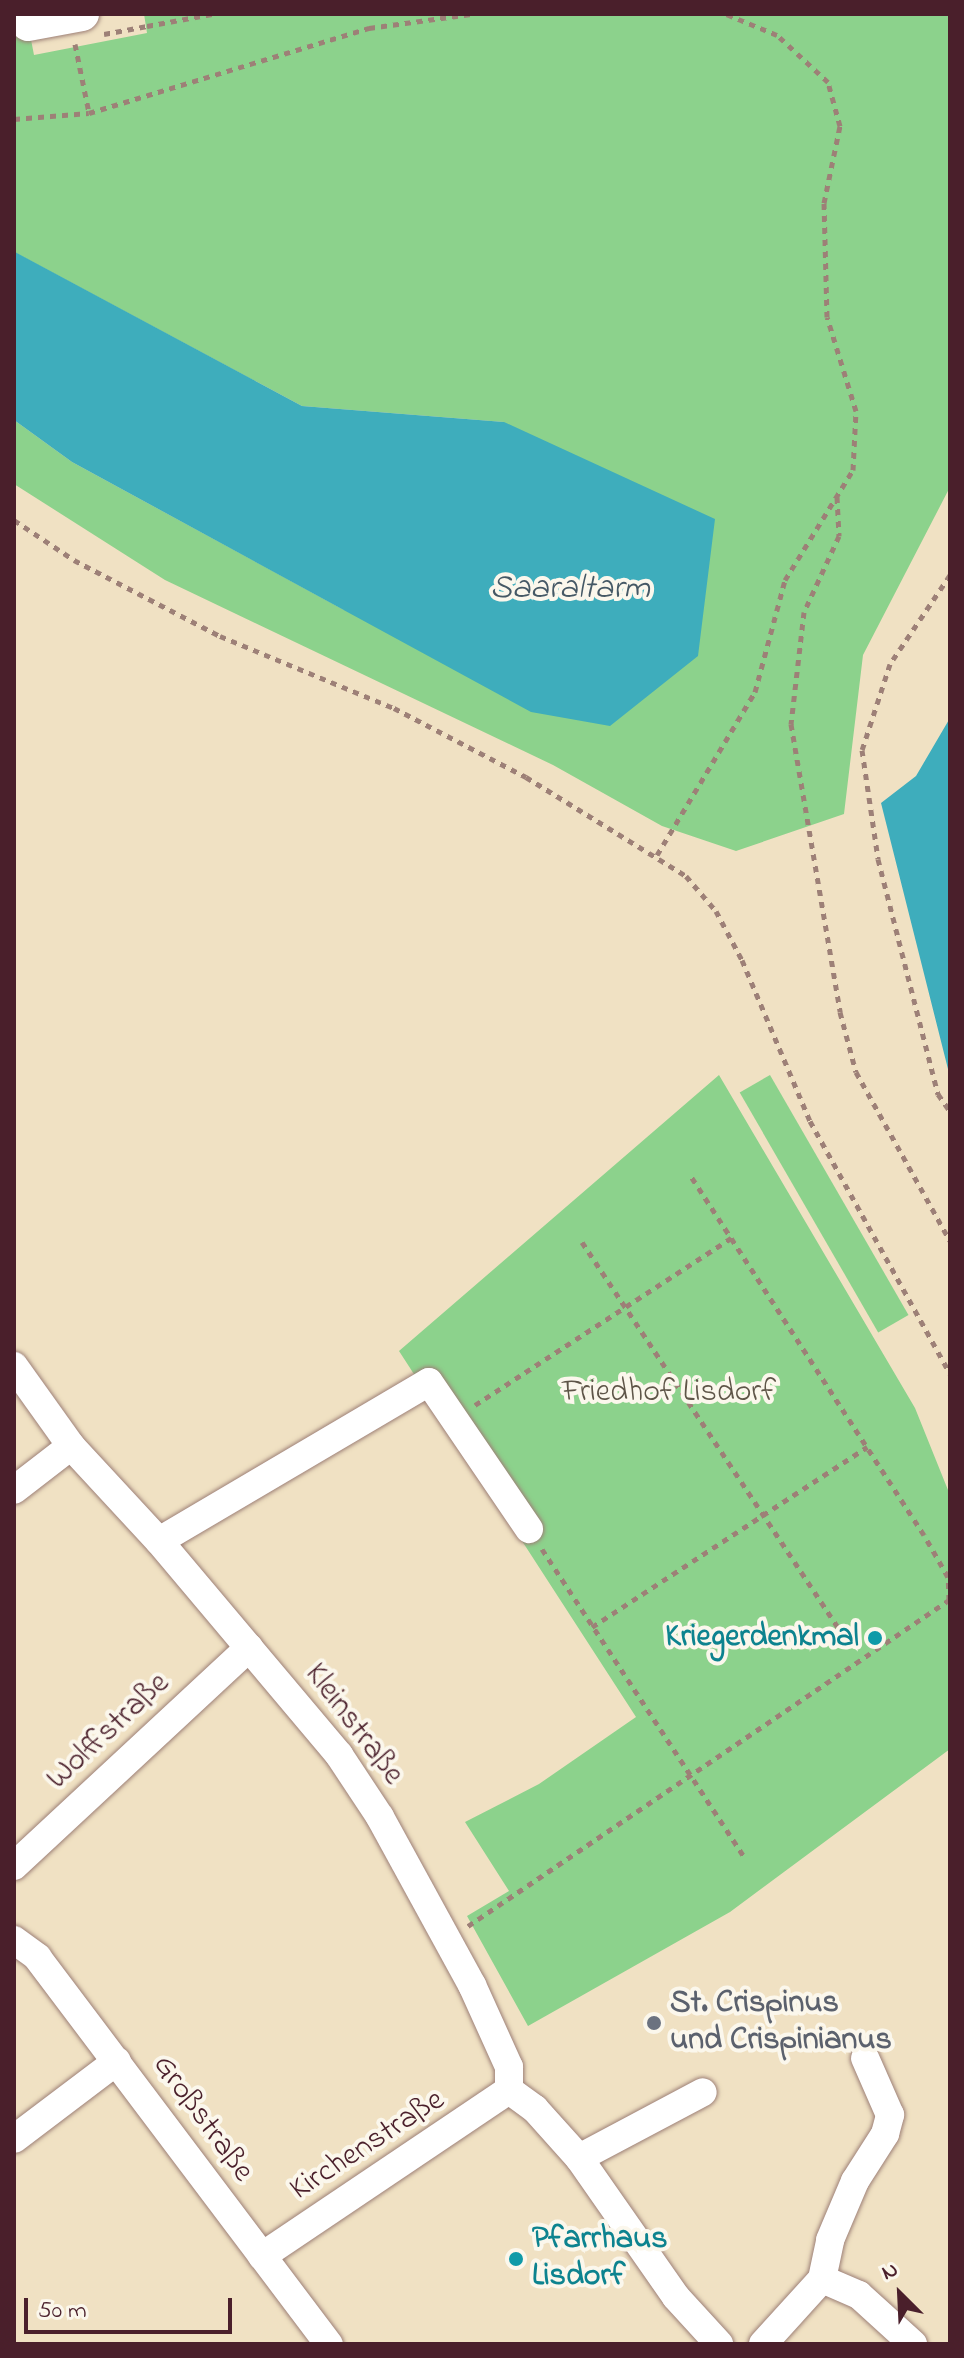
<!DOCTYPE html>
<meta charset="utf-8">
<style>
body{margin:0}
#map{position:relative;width:964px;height:2358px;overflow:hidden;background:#f0e1c3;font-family:"Indie Flower",sans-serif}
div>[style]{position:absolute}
.green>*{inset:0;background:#8cd28c;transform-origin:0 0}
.water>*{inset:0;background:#3eadbc}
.path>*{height:5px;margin-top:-2.5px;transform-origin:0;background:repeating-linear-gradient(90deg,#9d8077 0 6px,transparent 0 12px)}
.roads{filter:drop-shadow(0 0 2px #9d8077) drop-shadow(0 0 2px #9d8077)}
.minor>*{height:28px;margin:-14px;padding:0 14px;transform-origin:14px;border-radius:14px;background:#fff}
.path-bridge>*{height:5px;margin-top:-2.5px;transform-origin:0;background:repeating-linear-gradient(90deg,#9d8077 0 6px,transparent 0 12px)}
.bridges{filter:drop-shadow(0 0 2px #9d8077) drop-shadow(0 0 2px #9d8077)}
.major-bridge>*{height:34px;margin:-17px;padding:0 17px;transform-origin:17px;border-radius:17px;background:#fff}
.dots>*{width:22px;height:22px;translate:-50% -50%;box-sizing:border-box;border:4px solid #fbf7ec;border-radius:50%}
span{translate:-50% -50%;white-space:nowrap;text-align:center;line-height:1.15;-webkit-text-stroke:8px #fbf7ec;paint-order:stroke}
.park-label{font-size:32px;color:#5e5548}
.culture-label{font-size:32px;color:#0d838f;font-weight:700}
.right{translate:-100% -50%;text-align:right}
.left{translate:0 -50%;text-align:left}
.street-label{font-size:32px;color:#4a1f2b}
.worship-label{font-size:32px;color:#5b616d;font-weight:700}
.water-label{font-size:34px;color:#455865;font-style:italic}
.frame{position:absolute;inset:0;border:16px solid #4a1f2b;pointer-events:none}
.north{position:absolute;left:860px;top:2254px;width:80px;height:80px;-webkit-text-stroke:6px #fbf7ec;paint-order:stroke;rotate:336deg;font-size:22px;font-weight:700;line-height:32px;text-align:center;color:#4a1f2b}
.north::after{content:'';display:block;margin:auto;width:28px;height:36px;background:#4a1f2b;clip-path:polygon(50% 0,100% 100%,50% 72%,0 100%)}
.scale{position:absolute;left:24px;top:2298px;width:208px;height:36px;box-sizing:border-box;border:4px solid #4a1f2b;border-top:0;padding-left:10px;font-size:24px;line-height:28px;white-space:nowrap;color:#4a1f2b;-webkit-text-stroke:6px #fbf7ec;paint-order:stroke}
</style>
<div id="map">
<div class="green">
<div style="clip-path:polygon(14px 14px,26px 14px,34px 55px,147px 33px,144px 14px,950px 14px,950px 487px,863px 655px,844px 814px,736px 851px,662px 826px,553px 765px,165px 580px,14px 484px,14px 420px,72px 462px,344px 610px,504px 422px,302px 406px,14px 252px)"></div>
<div style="clip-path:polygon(719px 1075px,915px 1408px,950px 1495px,950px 1749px,730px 1912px,528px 2026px,467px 1916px,509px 1891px,465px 1822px,539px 1784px,636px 1717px,399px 1351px)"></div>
<div style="left:770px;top:1075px;width:277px;height:35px;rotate:60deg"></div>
</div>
<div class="water">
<div style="clip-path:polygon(15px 252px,302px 406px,504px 422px,715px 519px,698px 656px,610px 726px,531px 712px,72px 462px,14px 420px)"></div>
<div style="clip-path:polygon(950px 718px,950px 1077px,881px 803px,916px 776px)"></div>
</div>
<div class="path">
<div style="left:147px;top:26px;width:66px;rotate:-10.5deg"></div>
<div style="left:75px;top:44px;width:70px;rotate:78.5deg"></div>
<div style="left:14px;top:119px;width:75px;rotate:-4.6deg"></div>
<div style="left:89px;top:113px;width:293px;rotate:-16.9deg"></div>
<div style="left:369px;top:28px;width:103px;rotate:-7.8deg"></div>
<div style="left:837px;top:497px;width:39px;rotate:87deg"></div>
<div style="left:839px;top:536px;width:84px;rotate:114.7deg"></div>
<div style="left:804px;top:612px;width:113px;rotate:96.6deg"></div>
<div style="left:791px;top:724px;width:292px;rotate:80.3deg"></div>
<div style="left:840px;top:1012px;width:62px;rotate:75.1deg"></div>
<div style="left:856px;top:1072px;width:193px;rotate:60.9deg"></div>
<div style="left:14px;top:520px;width:72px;rotate:33.7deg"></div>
<div style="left:74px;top:560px;width:165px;rotate:27.5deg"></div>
<div style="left:220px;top:636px;width:188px;rotate:22.5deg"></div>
<div style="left:394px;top:708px;width:149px;rotate:27.6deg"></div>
<div style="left:526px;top:777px;width:188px;rotate:31.7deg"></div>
<div style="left:686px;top:876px;width:46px;rotate:49.4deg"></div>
<div style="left:716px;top:911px;width:55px;rotate:62deg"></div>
<div style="left:742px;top:960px;width:175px;rotate:67.1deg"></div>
<div style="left:810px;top:1121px;width:289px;rotate:61deg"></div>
<div style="left:950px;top:575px;width:107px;rotate:124deg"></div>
<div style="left:890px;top:664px;width:90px;rotate:108deg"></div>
<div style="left:862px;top:750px;width:110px;rotate:81.6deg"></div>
<div style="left:878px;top:859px;width:243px;rotate:75.7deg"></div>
<div style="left:938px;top:1094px;width:21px;rotate:55deg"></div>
<div style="left:657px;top:855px;width:190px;rotate:-59deg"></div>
<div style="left:755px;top:692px;width:116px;rotate:-75deg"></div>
<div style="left:785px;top:580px;width:129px;rotate:-58.3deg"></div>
<div style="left:853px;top:470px;width:59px;rotate:-87.1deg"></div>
<div style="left:856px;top:411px;width:98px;rotate:-107.1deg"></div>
<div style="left:827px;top:317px;width:114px;rotate:-91.5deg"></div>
<div style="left:824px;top:203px;width:79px;rotate:-78.3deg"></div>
<div style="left:840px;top:126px;width:46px;rotate:-105.3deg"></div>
<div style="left:828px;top:82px;width:69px;rotate:-137.3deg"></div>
<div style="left:777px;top:35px;width:55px;rotate:-157.6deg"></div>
<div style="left:582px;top:1242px;width:465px;rotate:56.4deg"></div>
<div style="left:475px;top:1405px;width:306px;rotate:-33.1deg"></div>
<div style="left:542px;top:1549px;width:371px;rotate:56.7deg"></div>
<div style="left:592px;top:1627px;width:329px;rotate:-33.2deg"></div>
<div style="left:468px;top:1926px;width:581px;rotate:-34.13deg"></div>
<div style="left:949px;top:1600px;width:23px;rotate:-92deg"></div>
<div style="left:948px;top:1577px;width:48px;rotate:-119.7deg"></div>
<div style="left:924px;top:1535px;width:428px;rotate:-123deg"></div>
</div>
<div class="roads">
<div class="minor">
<div style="left:14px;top:1366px;width:98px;rotate:54.5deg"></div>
<div style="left:71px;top:1446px;width:129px;rotate:47.2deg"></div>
<div style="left:159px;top:1541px;width:280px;rotate:49.9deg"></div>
<div style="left:339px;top:1755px;width:74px;rotate:56.5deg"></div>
<div style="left:380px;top:1817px;width:192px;rotate:61.3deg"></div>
<div style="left:472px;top:1985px;width:90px;rotate:65.7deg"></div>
<div style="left:509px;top:2067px;width:23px;rotate:90deg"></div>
<div style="left:14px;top:1490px;width:72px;rotate:-37.7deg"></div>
<div style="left:159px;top:1541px;width:313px;rotate:-30.5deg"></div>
<div style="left:429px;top:1382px;width:178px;rotate:55.8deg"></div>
<div style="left:14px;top:1866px;width:321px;rotate:-42.9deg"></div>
<div style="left:14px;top:1940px;width:29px;rotate:36deg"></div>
<div style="left:37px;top:1957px;width:485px;rotate:53deg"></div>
<div style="left:509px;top:2090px;width:32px;rotate:36deg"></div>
<div style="left:535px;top:2109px;width:66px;rotate:48.1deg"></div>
<div style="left:579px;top:2158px;width:169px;rotate:55.1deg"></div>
<div style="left:676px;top:2297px;width:64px;rotate:47.5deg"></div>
<div style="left:14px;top:2139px;width:129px;rotate:-37.1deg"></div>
<div style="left:579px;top:2158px;width:140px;rotate:-28deg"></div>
<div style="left:262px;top:2256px;width:298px;rotate:-33.9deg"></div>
<div style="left:822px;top:2279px;width:40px;rotate:23.4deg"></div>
<div style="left:859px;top:2295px;width:73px;rotate:42.2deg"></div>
<div style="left:763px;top:2344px;width:88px;rotate:-47.8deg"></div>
<div style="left:822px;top:2279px;width:40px;rotate:-78deg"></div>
<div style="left:830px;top:2240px;width:64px;rotate:-67deg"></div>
<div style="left:855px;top:2181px;width:56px;rotate:-57.4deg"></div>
<div style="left:885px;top:2134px;width:20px;rotate:-75deg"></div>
<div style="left:890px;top:2115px;width:62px;rotate:-113.7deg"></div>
</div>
</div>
<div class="path-bridge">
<div style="left:104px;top:34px;width:44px;rotate:-10.5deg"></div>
</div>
<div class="bridges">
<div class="major-bridge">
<div style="left:28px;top:24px;width:55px;rotate:-10.5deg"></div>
</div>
</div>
<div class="dots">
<div style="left:875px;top:1638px;background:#0f9aa8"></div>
<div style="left:654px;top:2023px;background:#6b7280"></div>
<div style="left:516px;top:2259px;background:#0f9aa8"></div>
</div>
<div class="park-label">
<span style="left:669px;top:1393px">Friedhof Lisdorf</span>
</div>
<div class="culture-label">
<span class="right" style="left:859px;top:1638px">Kriegerdenkmal</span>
<span class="left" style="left:532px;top:2259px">Pfarrhaus<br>Lisdorf</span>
</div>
<div class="street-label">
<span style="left:353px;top:1725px;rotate:53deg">Kleinstraße</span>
<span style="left:109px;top:1732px;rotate:-43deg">Wolffstraße</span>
<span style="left:202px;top:2119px;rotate:54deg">Großstraße</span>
<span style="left:368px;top:2146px;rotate:-33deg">Kirchenstraße</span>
</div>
<div class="worship-label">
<span class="left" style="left:670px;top:2023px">St. Crispinus<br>und Crispinianus</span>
</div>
<div class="water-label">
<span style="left:570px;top:590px">Saaraltarm</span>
</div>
<div class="frame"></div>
<div class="north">N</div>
<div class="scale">50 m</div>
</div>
